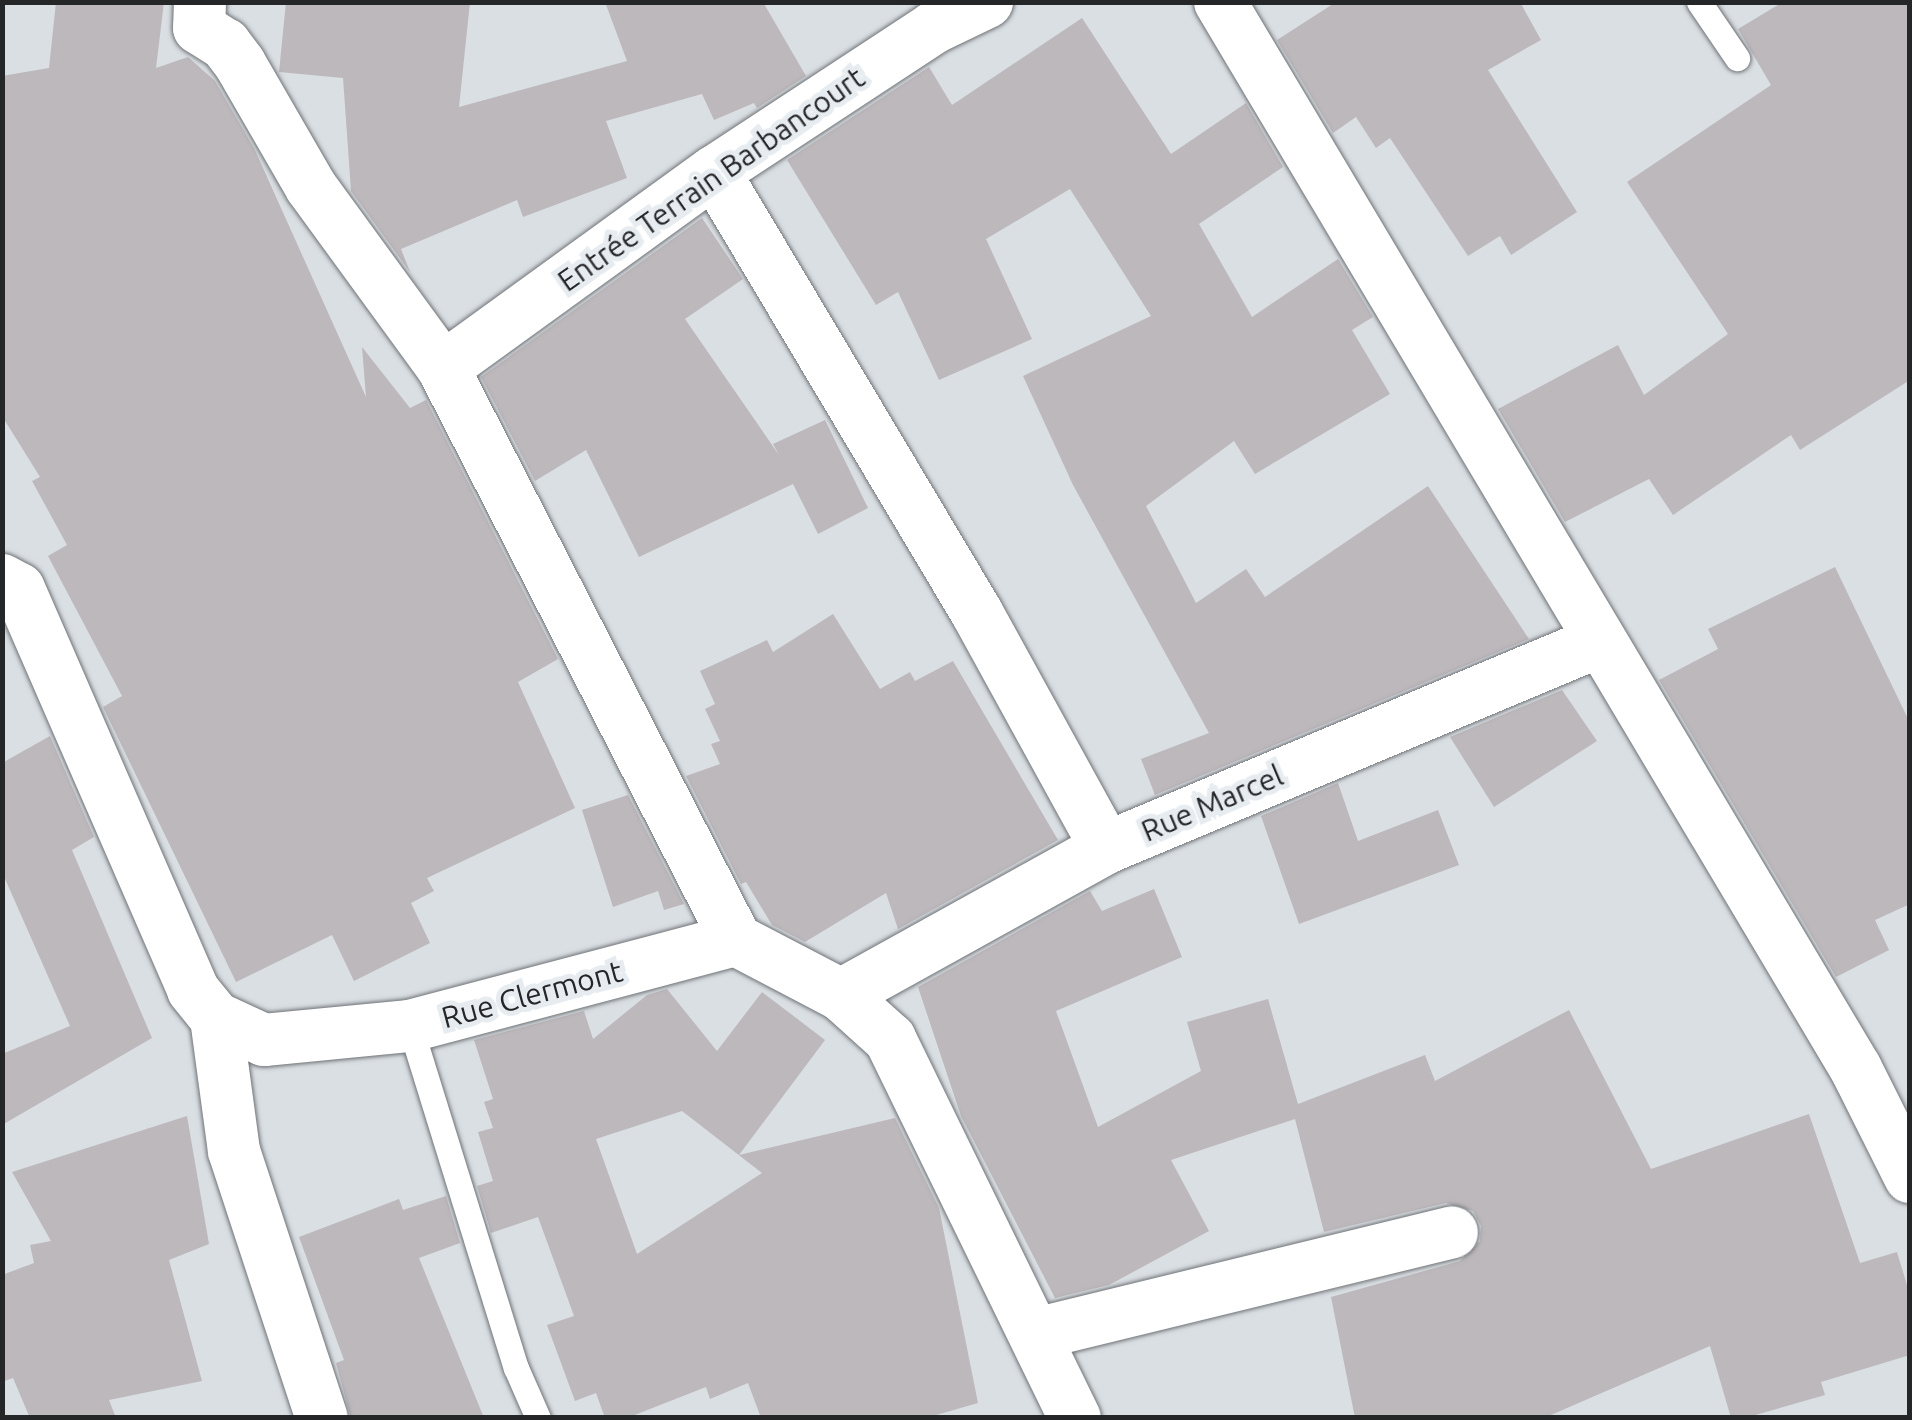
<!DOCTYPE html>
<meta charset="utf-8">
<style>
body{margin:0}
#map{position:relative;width:1912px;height:1420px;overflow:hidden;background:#dadfe3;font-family:Ubuntu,sans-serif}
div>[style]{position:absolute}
.building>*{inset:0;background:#bdb8bc}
.roads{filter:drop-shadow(0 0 2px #6f7377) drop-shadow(0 0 2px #6f7377)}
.service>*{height:25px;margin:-12.5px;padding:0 12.5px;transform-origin:12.5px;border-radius:12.5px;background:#fff}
.minor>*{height:52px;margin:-26px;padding:0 26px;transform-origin:26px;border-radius:26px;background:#fff}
span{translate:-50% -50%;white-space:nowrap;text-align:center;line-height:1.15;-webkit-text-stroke:10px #e7ecf1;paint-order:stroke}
.street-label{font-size:30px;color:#252628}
.frame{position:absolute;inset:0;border:5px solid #252628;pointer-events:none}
</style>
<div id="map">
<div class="building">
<div style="clip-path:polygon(56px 2px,164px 2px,156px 68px,188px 57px,215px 81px,254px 148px,366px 397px,362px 347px,410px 408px,426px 400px,558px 659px,518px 682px,575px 808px,427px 878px,434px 891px,411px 903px,430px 943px,354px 981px,332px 935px,236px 982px,103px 707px,122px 696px,48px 556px,67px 545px,32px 481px,40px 477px,2px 416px,2px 76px,49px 68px)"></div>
<div style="clip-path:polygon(286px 2px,470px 2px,459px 107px,627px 61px,605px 2px,763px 2px,806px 76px,757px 108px,754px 103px,714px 120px,702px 94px,606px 121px,627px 178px,523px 217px,517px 200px,401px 249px,410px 272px,351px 191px,343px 78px,279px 72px)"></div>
<div style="clip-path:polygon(1336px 2px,1520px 2px,1541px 40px,1488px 70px,1577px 212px,1511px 255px,1500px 236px,1468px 256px,1390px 138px,1376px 148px,1356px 117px,1333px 133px,1277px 40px)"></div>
<div style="clip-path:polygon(1783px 2px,1910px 2px,1910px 380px,1800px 450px,1791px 435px,1673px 515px,1649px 479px,1565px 522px,1498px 409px,1618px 345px,1644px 395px,1728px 334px,1627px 182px,1771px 85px,1738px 29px)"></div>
<div style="clip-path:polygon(1082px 18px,1171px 154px,1246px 103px,1283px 167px,1199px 224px,1252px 317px,1338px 259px,1373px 317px,1352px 330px,1390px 394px,1255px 474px,1234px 441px,1146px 506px,1196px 603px,1246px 569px,1265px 597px,1428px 486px,1529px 639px,1155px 795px,1141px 759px,1209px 733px,1073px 485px,1023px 376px,1151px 316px,1070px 189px,986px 239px,1032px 339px,939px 380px,898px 292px,876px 305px,787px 160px,929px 67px,952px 105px)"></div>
<div style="clip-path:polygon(702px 218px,743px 279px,685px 319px,779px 455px,773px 444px,825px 420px,868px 508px,818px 534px,793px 484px,639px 557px,586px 450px,535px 481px,481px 377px)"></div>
<div style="clip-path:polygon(1835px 567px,1910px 723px,1910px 904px,1875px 920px,1889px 950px,1836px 977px,1659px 680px,1718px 649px,1708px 629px)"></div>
<div style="clip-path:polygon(833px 614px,880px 689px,910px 672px,915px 681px,953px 661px,1058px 840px,898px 929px,886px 893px,805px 942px,772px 925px,746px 882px,741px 884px,686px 776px,720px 764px,711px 744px,720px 741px,705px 709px,715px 704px,700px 671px,767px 640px,773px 652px)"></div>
<div style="clip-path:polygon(1562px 690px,1597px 741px,1494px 807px,1450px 737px)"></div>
<div style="clip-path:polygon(50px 736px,94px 837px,72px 850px,152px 1038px,2px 1125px,2px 1054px,70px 1026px,2px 872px,2px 763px)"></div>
<div style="clip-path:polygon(1338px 783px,1358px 841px,1438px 810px,1459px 865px,1299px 924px,1261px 816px)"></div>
<div style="clip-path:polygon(628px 795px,684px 904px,664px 910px,658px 891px,613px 907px,582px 810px)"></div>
<div style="clip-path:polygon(1154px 889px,1182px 957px,1056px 1011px,1098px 1127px,1201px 1071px,1187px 1022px,1268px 999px,1298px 1104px,1425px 1055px,1435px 1081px,1569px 1010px,1651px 1169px,1809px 1114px,1860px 1263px,1897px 1252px,1910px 1295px,1910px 1355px,1821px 1382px,1825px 1395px,1745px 1418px,1731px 1418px,1710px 1346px,1544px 1418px,1355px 1418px,1331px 1297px,1460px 1261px,1480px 1241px,1481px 1226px,1473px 1211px,1446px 1203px,1324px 1232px,1295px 1119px,1171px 1160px,1209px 1231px,1109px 1285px,1055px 1298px,961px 1116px,918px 987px,1090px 891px,1102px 911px)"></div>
<div style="clip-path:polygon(evenodd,667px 989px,717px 1051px,762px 992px,825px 1040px,739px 1155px,895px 1118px,939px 1208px,978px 1403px,926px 1418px,761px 1418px,748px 1383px,710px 1399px,706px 1387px,627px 1418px,605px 1418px,596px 1393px,575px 1401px,547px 1325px,574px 1316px,538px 1217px,491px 1233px,477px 1186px,493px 1181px,478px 1132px,493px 1128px,484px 1102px,493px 1099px,474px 1040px,584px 1011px,593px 1039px,647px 995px,667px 989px,682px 1111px,762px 1173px,637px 1254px,596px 1139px,682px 1111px)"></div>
<div style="clip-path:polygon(187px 1116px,209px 1244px,169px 1260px,202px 1381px,109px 1400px,116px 1418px,30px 1418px,13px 1378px,2px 1382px,2px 1275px,34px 1263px,30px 1245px,51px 1241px,12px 1172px)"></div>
<div style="clip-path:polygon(446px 1196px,460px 1243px,419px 1258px,484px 1418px,351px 1418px,336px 1363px,344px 1360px,299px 1237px,399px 1199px,403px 1210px)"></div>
</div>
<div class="roads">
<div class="service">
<div style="left:1699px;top:2px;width:68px;rotate:55.8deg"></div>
<div style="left:410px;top:1026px;width:358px;rotate:72.8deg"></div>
<div style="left:516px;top:1368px;width:55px;rotate:66.3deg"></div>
</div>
<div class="minor">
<div style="left:200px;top:2px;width:26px;rotate:92deg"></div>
<div style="left:199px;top:28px;width:31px;rotate:32deg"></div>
<div style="left:225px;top:44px;width:25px;rotate:53deg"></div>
<div style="left:240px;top:64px;width:142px;rotate:60deg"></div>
<div style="left:311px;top:187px;width:224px;rotate:53.9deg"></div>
<div style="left:443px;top:368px;width:643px;rotate:62.88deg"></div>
<div style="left:1220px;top:2px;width:1242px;rotate:59.2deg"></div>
<div style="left:1856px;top:1069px;width:121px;rotate:63.4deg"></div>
<div style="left:714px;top:172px;width:513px;rotate:59.19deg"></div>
<div style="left:977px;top:613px;width:268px;rotate:61.2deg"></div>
<div style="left:443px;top:368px;width:334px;rotate:-35.9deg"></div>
<div style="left:714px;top:172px;width:262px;rotate:-33.3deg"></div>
<div style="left:933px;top:28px;width:60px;rotate:-25.7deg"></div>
<div style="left:2px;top:580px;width:19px;rotate:28deg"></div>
<div style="left:19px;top:589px;width:437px;rotate:66.5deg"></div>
<div style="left:193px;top:990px;width:36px;rotate:51deg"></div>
<div style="left:216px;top:1018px;width:53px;rotate:24.6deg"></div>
<div style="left:264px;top:1040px;width:147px;rotate:-5.5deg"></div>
<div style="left:410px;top:1026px;width:337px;rotate:-14.8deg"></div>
<div style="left:736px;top:940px;width:119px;rotate:27.6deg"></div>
<div style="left:841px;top:995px;width:66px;rotate:41.9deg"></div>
<div style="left:890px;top:1039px;width:422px;rotate:64deg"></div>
<div style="left:841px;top:995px;width:303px;rotate:-29deg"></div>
<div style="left:1106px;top:848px;width:533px;rotate:-22.72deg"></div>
<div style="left:216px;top:1018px;width:134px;rotate:82.3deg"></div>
<div style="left:234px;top:1151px;width:281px;rotate:71.8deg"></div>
<div style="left:1039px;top:1333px;width:425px;rotate:-13.7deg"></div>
</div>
</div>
<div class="street-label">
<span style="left:711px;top:179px;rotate:-35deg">Entrée Terrain Barbancourt</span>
<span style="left:1212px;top:803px;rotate:-23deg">Rue Marcel</span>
<span style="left:532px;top:994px;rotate:-15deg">Rue Clermont</span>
</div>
<div class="frame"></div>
</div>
